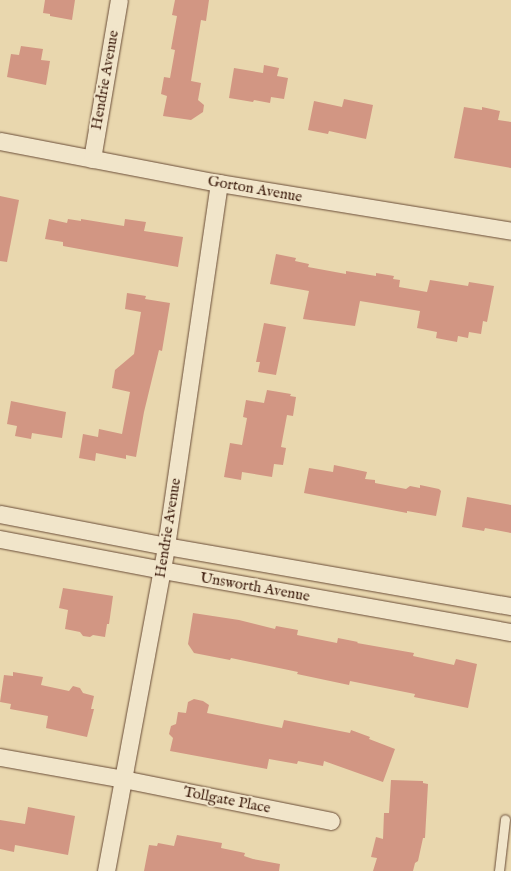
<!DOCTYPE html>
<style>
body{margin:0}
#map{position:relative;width:511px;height:871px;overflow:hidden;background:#e9d7ae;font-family:"IM FELL English",serif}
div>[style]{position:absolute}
.building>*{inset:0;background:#d29683}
.roads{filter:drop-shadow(0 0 1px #6a4d38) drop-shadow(0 0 1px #6a4d38)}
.service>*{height:9px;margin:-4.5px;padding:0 4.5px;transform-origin:4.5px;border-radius:4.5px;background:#f1e5ca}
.minor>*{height:17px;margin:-8.5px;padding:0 8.5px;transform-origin:8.5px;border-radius:8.5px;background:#f1e5ca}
span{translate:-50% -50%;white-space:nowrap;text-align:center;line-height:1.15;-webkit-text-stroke:4px #f1e5ca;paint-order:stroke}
.street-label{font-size:15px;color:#3f1f10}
</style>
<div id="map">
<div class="building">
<div style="clip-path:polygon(45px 0,75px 0,72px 20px,50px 16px,50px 14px,43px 13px)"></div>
<div style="clip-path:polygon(175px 0,209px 0,206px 21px,201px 20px,191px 81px,201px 83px,198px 100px,204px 105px,203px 112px,191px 120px,163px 116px,167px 96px,161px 94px,164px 77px,170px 78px,175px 50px,171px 49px,177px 16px,172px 15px)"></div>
<div style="clip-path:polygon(21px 46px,43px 49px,41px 60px,50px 61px,46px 85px,7px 77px,11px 54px,19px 55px)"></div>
<div style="clip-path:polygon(264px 65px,279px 68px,277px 76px,288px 78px,284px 99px,271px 97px,270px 103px,254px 100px,253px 102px,229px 98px,234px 68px,263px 73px)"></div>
<div style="clip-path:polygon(344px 99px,373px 105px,366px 139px,329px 131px,328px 134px,308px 130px,314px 101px,342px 107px)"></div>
<div style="clip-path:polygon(464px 107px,482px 110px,482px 107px,500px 111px,498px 120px,511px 122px,511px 168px,454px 158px)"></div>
<div style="clip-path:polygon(0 196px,19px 200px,7px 262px,0 261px)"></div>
<div style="clip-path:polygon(49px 219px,67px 223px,68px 219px,81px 221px,81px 219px,124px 226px,125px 219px,146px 222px,144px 231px,183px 237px,178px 267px,63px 246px,63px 242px,45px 239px)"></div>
<div style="clip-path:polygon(276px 254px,296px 258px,295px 261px,309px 264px,308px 267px,346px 274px,346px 271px,376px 276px,376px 273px,394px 276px,393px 279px,400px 280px,399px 287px,427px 292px,430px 280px,468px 286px,469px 282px,494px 286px,487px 322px,483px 321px,481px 334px,469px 332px,468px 338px,458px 336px,457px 342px,436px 338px,437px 332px,417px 328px,420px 311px,360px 301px,355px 326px,303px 319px,309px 291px,270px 284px)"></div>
<div style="clip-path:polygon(127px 293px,146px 296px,145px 299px,170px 303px,162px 351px,159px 350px,144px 412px,136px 457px,126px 455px,126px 459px,96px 453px,95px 461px,79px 458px,83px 434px,98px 437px,99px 429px,122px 434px,130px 392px,112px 388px,115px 370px,134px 354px,141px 312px,125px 309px)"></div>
<div style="clip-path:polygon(264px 323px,286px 327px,276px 375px,258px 372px,260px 362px,256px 362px)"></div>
<div style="clip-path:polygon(267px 390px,291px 394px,290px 396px,296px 397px,293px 416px,287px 415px,281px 447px,286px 448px,283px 465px,274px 464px,272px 477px,242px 472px,241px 480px,224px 477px,230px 443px,242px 445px,247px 418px,243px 417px,246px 400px,264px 403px)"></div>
<div style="clip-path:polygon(11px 401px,66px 412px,62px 438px,32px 433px,31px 439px,15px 436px,17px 426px,7px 424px)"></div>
<div style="clip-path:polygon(334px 465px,367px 472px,365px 479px,375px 480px,375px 483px,406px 489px,410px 486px,420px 488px,420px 485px,439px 489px,441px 491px,436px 516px,407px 511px,407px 513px,304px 493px,309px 468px,333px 472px)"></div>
<div style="clip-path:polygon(467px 497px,511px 505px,511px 533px,485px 528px,484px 531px,462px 527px)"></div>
<div style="clip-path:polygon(63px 588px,113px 596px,109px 624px,107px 624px,105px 637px,93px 635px,90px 637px,83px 636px,80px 632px,65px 629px,68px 610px,59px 608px)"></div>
<div style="clip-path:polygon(193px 613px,239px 620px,275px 629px,276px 626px,298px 630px,297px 635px,337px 643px,338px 638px,358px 642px,357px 643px,414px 653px,413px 656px,454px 665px,456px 659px,477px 664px,468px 708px,414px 697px,415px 694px,350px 681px,349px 685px,297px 674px,298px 672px,231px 658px,230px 660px,194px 653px,188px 644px)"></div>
<div style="clip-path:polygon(13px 672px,43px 677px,41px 685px,69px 691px,73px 686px,80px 688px,83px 693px,94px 696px,91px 709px,94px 709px,87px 737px,46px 728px,48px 716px,10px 709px,11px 704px,0 702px,4px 675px,13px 676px)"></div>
<div style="clip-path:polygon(194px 699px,203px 701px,209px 705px,207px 713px,282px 728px,284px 720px,350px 733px,351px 730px,370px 737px,369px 739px,395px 749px,383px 782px,324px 761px,323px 766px,298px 761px,297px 764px,269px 759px,267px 769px,170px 751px,173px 738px,169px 734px,171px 726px,176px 724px,178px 712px,186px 713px,188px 702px)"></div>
<div style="clip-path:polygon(391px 780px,423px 781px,423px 783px,428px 784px,425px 838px,423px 838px,418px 861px,415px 863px,413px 871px,373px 871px,377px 858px,371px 857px,376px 837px,383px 839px,384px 813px,389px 813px)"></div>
<div style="clip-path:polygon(28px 807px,75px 816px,68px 855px,15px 845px,14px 852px,0 849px,0 820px,25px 824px)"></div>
<div style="clip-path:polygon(177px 835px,222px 843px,221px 848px,245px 853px,244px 856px,253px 859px,280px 864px,279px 871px,144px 871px,149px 845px,157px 846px,158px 843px,174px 846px)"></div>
</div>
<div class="roads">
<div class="service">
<div style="left:499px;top:871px;width:52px;rotate:-83.4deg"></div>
</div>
<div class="minor">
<div style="left:0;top:141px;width:223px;rotate:10.9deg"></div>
<div style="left:219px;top:183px;width:296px;rotate:9.3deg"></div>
<div style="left:92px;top:159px;width:161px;rotate:-80.4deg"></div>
<div style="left:0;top:514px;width:169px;rotate:10.9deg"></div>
<div style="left:166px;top:546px;width:350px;rotate:9.9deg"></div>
<div style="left:0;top:539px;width:165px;rotate:10.8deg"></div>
<div style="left:162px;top:570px;width:354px;rotate:10.1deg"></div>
<div style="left:0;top:757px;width:125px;rotate:10.1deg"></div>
<div style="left:123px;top:779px;width:212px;rotate:11.4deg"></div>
<div style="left:106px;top:871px;width:330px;rotate:-79.5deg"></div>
<div style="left:166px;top:546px;width:367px;rotate:-81.7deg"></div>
</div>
</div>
<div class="street-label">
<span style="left:105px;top:80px;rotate:-80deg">Hendrie Avenue</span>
<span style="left:255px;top:189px;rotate:10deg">Gorton Avenue</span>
<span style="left:168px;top:528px;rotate:-81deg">Hendrie Avenue</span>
<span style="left:255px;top:587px;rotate:10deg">Unsworth Avenue</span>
<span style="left:227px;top:800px;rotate:11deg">Tollgate Place</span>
</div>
</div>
